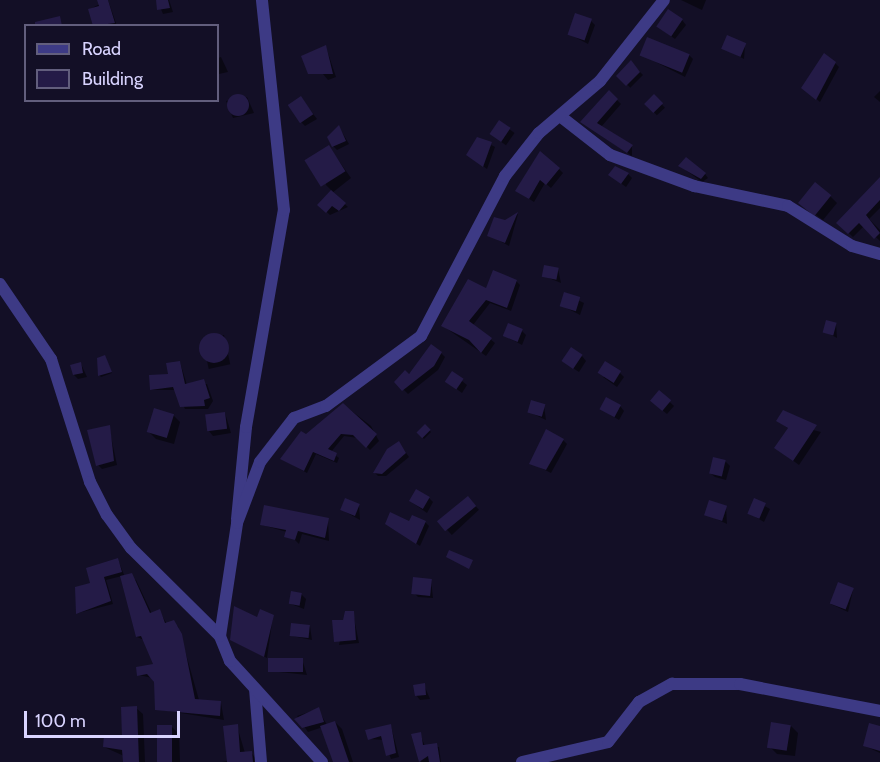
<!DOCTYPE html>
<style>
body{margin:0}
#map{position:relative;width:880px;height:762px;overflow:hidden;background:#130f26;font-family:Cabin,sans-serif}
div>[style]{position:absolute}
.shadow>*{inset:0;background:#0007;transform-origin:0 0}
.building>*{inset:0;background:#241b47;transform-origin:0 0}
.round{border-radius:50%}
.street>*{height:12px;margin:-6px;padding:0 6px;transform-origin:6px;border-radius:6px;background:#3d3a85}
span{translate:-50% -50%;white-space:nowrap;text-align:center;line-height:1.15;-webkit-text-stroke:4.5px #130f26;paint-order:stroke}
.legend{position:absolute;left:24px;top:24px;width:195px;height:78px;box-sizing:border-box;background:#130f26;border:2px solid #625e7d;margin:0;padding:8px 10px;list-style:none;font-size:18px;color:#d9d4ff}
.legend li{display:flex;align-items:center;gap:12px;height:30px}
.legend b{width:30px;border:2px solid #625e7d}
.scale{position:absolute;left:24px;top:711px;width:156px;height:27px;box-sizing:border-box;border:3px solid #d9d4ff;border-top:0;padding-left:8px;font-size:18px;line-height:21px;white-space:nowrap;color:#d9d4ff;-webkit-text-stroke:4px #130f26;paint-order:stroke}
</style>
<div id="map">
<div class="shadow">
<div style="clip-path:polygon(108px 0,117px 26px,95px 26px,90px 9px)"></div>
<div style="clip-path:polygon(157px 0,169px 0,173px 12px,163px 14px)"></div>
<div style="clip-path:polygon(681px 0,706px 0,702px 10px)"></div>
<div style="clip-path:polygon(682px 20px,686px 25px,675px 39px,661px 29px)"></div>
<div style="clip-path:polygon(591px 21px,595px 25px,588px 44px,569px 34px)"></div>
<div style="clip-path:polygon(745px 45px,744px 59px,723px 48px)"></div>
<div style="clip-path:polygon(326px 47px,336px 77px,328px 80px,323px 74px,309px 74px)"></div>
<div style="clip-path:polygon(642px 55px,689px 55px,693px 59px,685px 77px)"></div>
<div style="clip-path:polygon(221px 57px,228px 72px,219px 74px,218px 58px)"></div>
<div style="left:631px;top:63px;width:17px;height:18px;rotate:45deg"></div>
<div style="clip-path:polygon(835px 63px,839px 67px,820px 102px,808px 92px)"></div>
<div style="clip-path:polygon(880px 91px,880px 102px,874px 97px)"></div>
<div style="clip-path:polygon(609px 92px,621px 104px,601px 127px,632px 146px,632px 156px,586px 125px)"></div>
<div style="left:654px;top:96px;width:16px;height:11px;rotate:47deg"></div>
<div style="clip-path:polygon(247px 97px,254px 113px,233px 118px,226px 101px)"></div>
<div style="clip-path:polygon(301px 98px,317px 119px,305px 126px,301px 122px)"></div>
<div style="left:499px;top:122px;width:19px;height:15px;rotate:35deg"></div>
<div style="clip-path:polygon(339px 127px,349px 144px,337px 150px,333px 146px)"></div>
<div style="clip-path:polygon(478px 138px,495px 147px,487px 169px,472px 158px)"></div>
<div style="clip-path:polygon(329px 147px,351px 178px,332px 193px,348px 207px,330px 215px,319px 205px,332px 191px,326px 185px)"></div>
<div style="clip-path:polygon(680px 166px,705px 174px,708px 178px,702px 182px)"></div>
<div style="clip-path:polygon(559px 169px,563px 173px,551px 188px,545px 183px,534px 202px,517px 191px)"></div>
<div style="clip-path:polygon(628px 174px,632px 178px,626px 187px,615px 179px)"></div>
<div style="clip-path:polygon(880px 178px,880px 208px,869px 219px,880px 230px,880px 241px,864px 226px,853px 237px,838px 223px)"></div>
<div style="clip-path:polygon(830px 196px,837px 203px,823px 220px,800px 203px)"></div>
<div style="clip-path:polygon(518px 214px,509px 246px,489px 235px,505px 222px)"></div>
<div style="clip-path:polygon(558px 269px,561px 283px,544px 276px)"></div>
<div style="clip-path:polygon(516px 281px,520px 285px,511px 311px,490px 303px,473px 325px,495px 343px,486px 356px,443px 326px,487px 290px)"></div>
<div style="clip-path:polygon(565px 294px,584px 303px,580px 315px,561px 305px)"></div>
<div style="clip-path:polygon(836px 324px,837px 338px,824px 331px)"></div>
<div style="clip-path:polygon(522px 331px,526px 335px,522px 345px,505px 336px)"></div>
<div style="left:224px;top:335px;width:30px;height:22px;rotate:78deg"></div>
<div style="clip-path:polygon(441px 353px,445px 357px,438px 370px,408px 394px,396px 382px)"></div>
<div style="clip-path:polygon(582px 356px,586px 361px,579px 372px,568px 365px)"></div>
<div style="clip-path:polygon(105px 357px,112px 373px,101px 377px,99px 375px)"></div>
<div style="clip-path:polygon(180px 362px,187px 385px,207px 384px,213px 401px,208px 409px,185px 409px,176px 390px,151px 390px)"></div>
<div style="clip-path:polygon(81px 364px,87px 377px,78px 379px,74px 375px)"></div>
<div style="clip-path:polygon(452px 373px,467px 385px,462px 393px,447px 382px)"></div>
<div style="clip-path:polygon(620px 373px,624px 377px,617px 387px,603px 377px)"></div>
<div style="clip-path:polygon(659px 392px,674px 406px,667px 414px,656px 405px)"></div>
<div style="clip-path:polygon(344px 405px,371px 426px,379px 441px,370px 450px,358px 438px,344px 436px,331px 452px,339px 458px,337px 463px,316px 454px,307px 473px,282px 459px)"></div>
<div style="clip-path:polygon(544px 406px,546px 420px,529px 412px)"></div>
<div style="clip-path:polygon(620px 406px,624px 411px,619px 420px,601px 409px)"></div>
<div style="clip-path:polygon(225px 413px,231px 433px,213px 436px,209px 431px)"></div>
<div style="clip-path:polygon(173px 415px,180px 422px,174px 444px,156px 439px,149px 432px)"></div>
<div style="clip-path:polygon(778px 421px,821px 432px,799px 465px,776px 448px,789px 429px)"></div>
<div style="clip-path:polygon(425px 426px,431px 432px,424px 439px,418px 432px)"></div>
<div style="clip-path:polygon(109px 427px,117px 465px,102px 469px,98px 465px)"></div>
<div style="clip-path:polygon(563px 440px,567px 444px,551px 473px,531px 463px)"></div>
<div style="clip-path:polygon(399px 443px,409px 457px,386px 476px,378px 476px,375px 473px)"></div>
<div style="clip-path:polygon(726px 462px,730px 466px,726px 480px,715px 477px,710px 473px)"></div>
<div style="clip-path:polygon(429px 498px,433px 502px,427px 513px,410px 501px)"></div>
<div style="left:468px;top:498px;width:16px;height:37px;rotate:47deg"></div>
<div style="clip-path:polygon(754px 500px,770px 509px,764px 522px,749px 513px)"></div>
<div style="clip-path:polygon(359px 505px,360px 520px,342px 510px)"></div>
<div style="clip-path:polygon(726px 507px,727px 524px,706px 514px)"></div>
<div style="clip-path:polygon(328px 520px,329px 541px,302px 534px,299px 544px,287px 532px,262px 525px)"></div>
<div style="clip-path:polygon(425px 522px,429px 526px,420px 546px,387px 524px)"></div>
<div style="clip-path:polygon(118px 560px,125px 577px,136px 580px,152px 614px,159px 611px,167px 624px,178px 626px,199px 700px,221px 703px,224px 720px,156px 709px,158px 690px,152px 678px,139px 675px,155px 665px,144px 640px,137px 637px,122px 576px,106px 580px,113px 604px,78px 613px,92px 584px)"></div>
<div style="clip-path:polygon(431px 580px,433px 598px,418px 597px,415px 594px)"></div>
<div style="clip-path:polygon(853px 590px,848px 612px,831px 604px)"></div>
<div style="clip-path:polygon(301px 594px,306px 599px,304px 609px,291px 604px)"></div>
<div style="clip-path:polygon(353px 613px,359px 643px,339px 645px,344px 621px)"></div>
<div style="clip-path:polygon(273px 616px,267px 658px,235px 642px,258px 619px)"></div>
<div style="clip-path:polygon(310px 626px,312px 640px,292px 636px)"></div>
<div style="clip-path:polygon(302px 659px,307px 675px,270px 671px)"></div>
<div style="clip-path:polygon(424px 685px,430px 699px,420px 700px,416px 695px)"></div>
<div style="clip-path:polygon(136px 708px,143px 714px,145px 762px,124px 762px,124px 756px,104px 747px,123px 740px)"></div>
<div style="clip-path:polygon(318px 709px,327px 725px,335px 722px,342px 729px,353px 762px,334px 762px,323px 727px,308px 732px,297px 716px)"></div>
<div style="clip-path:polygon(237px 726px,245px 753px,251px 752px,258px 762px,222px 762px,228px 761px)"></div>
<div style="clip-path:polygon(391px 726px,399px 757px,391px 759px,384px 740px,369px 739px)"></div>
<div style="clip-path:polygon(791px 726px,798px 733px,795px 756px,777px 754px,770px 747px)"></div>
<div style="clip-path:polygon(172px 727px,179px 734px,180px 762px,160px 762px)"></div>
<div style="clip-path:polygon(880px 727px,880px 753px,865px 746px)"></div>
<div style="clip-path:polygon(420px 734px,425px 746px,439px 747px,441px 762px,421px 762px,413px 735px)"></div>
</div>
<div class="building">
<div style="clip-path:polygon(97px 0,108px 0,115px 23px,93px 26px,88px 9px,99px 6px)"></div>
<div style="clip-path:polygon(156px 0,168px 0,170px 8px,157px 10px)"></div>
<div style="left:668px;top:9px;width:18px;height:21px;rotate:34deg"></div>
<div style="left:575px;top:13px;width:18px;height:23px;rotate:19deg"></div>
<div style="clip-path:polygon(60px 16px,62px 26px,35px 26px,35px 22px)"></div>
<div style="left:727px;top:35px;width:21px;height:15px;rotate:23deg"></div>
<div style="left:647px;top:37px;width:46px;height:20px;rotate:22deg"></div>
<div style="clip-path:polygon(326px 45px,333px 74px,308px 74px,301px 56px)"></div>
<div style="clip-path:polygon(824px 53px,836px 62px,816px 100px,801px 88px)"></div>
<div style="clip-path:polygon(631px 60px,640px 72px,626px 86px,616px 76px)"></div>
<div style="clip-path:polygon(609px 90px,618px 99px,597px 123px,633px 145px,627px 153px,580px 122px)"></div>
<div style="left:654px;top:94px;width:13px;height:14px;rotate:45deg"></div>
<div class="round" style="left:227px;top:94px;width:22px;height:22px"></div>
<div style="left:301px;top:96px;width:22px;height:16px;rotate:56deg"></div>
<div style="left:499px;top:120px;width:14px;height:17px;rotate:34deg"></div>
<div style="clip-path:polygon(339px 125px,346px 141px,332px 147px,327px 137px)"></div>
<div style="clip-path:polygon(477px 137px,492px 142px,483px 167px,466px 155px)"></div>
<div style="left:329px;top:145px;width:31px;height:29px;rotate:58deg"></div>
<div style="clip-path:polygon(540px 151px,560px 168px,546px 185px,540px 180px,529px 199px,515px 191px)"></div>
<div style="clip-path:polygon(686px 157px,706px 173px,701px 179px,678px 166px)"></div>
<div style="clip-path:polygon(615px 166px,629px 173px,621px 184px,608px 175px)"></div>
<div style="clip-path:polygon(880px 177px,880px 200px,866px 215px,880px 233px,874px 239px,859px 223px,848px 234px,836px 223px)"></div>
<div style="left:815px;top:182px;width:21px;height:27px;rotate:39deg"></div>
<div style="clip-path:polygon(331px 190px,346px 203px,339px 211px,332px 206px,326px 213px,317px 205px)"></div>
<div style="clip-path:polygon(518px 212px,505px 243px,487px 236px,494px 217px,505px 220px)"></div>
<div style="left:544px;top:265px;width:15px;height:12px;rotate:11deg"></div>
<div style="clip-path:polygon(493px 270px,517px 280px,507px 308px,486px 300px,469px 321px,492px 338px,481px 353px,469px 340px,441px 326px,468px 279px,486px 288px)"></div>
<div style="left:564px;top:292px;width:17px;height:15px;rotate:17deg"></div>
<div style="left:826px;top:320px;width:11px;height:13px;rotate:15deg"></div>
<div style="left:508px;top:323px;width:16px;height:14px;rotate:22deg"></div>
<div class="round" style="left:199px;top:333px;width:30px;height:30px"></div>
<div style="clip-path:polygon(431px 344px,442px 352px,434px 366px,402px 391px,394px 382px,405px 370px,409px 374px)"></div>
<div style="left:571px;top:347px;width:14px;height:17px;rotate:34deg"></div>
<div style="clip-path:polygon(105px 355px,112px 372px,98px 376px,97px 358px)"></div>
<div style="clip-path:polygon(180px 361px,185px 384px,204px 379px,210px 398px,204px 400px,205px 406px,180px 407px,173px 387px,150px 390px,149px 375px,168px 374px,166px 363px)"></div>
<div style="left:605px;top:361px;width:19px;height:14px;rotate:32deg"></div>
<div style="clip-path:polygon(81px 362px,83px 373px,73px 375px,70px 365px)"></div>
<div style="left:452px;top:371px;width:14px;height:13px;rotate:34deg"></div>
<div style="left:659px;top:390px;width:16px;height:14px;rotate:40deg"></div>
<div style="left:606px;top:397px;width:17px;height:14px;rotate:28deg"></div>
<div style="left:531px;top:400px;width:15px;height:13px;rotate:16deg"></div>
<div style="clip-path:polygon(343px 403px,377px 434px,366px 448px,353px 435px,341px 434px,328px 449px,337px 453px,334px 461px,313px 452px,304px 471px,280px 459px,301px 431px,306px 434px)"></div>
<div style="left:154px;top:408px;width:21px;height:25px;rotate:17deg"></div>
<div style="clip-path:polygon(783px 410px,817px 425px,793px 461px,774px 448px,788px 428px,776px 421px)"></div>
<div style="left:225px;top:412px;width:17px;height:20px;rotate:83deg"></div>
<div style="left:425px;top:424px;width:8px;height:12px;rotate:45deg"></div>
<div style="clip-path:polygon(110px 425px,114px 461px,96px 466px,87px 430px)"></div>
<div style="clip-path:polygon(546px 429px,564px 439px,546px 470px,529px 464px)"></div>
<div style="clip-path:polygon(399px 441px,406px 453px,382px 474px,373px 473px,387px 449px)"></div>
<div style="left:713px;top:457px;width:13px;height:17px;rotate:13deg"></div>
<div style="left:416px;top:489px;width:16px;height:14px;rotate:30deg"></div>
<div style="left:468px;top:496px;width:13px;height:40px;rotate:51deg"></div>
<div style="left:345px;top:498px;width:16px;height:13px;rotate:22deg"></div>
<div style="left:754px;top:498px;width:13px;height:17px;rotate:23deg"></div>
<div style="left:709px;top:500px;width:19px;height:16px;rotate:18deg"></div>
<div style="clip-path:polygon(264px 505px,329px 518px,325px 538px,298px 531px,295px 540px,284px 537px,286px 530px,260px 525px)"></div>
<div style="clip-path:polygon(390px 512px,409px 521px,412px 515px,426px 521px,416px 544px,385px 524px)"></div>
<div style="clip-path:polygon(449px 550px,473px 560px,469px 569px,446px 557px)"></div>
<div style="clip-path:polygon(118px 558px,122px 572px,104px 577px,111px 601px,76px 614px,75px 587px,90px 583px,86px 568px)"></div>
<div style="clip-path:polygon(132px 573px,150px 613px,160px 609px,165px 623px,174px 620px,182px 634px,195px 699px,221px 701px,220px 716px,155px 710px,154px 682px,147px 674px,137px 676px,136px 667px,153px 664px,141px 636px,136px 637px,120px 576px)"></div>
<div style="left:413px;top:577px;width:19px;height:17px;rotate:6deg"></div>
<div style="left:838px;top:582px;width:17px;height:23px;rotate:21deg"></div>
<div style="left:291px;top:591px;width:11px;height:13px;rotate:10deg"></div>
<div style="clip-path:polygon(234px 606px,257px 617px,260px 609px,274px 615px,264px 657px,230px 640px)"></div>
<div style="clip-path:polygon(345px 611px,354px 611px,356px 640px,334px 642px,332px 620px,343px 620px)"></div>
<div style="left:291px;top:623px;width:19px;height:13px;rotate:6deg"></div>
<div style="left:268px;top:658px;width:35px;height:14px"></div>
<div style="clip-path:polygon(425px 683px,426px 695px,415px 696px,413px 685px)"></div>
<div style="clip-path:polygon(137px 706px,139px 762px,123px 762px,122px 750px,103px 747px,104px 735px,122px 738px,121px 707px)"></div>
<div style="clip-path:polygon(319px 707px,324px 722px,302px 728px,294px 719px)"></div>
<div style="clip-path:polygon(335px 721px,349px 762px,333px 762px,320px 726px)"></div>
<div style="left:771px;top:722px;width:20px;height:26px;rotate:9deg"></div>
<div style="clip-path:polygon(869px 723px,880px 726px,880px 751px,863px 746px)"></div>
<div style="clip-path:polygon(238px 724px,240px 752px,252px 751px,253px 762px,227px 762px,223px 726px)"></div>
<div style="clip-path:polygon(391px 724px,396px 753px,386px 756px,381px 736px,368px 740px,365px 730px)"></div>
<div style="left:157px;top:725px;width:15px;height:37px"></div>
<div style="clip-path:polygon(421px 732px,423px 745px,437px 743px,440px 762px,429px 762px,428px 756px,419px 762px,411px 734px)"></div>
</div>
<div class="street">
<div style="left:560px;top:116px;width:63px;rotate:38deg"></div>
<div style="left:610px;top:155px;width:90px;rotate:20.3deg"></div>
<div style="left:694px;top:186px;width:96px;rotate:12deg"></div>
<div style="left:788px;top:206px;width:75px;rotate:32deg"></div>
<div style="left:852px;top:246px;width:29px;rotate:16deg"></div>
<div style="left:0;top:284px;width:91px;rotate:55.8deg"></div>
<div style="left:51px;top:359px;width:129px;rotate:72.4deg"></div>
<div style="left:90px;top:482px;width:37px;rotate:63deg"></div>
<div style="left:107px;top:515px;width:41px;rotate:54deg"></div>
<div style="left:131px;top:548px;width:125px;rotate:44.7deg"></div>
<div style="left:237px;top:519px;width:92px;rotate:-84.4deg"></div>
<div style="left:246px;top:427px;width:220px;rotate:-80.1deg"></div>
<div style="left:284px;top:210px;width:211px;rotate:-96deg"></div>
<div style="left:255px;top:689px;width:73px;rotate:85.3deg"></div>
<div style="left:322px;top:762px;width:137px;rotate:-132.3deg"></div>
<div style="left:230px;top:661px;width:27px;rotate:-112deg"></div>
<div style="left:220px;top:636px;width:114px;rotate:-81.4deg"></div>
<div style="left:237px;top:523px;width:65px;rotate:-69.3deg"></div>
<div style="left:260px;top:462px;width:56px;rotate:-52.3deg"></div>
<div style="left:294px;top:418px;width:34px;rotate:-21deg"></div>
<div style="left:326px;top:406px;width:118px;rotate:-36.4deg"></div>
<div style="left:421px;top:336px;width:181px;rotate:-62.3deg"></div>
<div style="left:505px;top:176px;width:55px;rotate:-51.7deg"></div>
<div style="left:539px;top:133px;width:80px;rotate:-40.4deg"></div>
<div style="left:600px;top:81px;width:103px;rotate:-51.7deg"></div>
<div style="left:522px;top:762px;width:88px;rotate:-13.1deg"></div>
<div style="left:608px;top:742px;width:51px;rotate:-52.2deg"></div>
<div style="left:639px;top:702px;width:38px;rotate:-29deg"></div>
<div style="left:672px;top:684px;width:68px"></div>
<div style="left:740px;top:684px;width:143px;rotate:10.9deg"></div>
</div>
<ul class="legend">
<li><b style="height:8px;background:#3d3a85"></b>Road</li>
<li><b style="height:16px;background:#241b47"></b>Building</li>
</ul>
<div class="scale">100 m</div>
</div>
